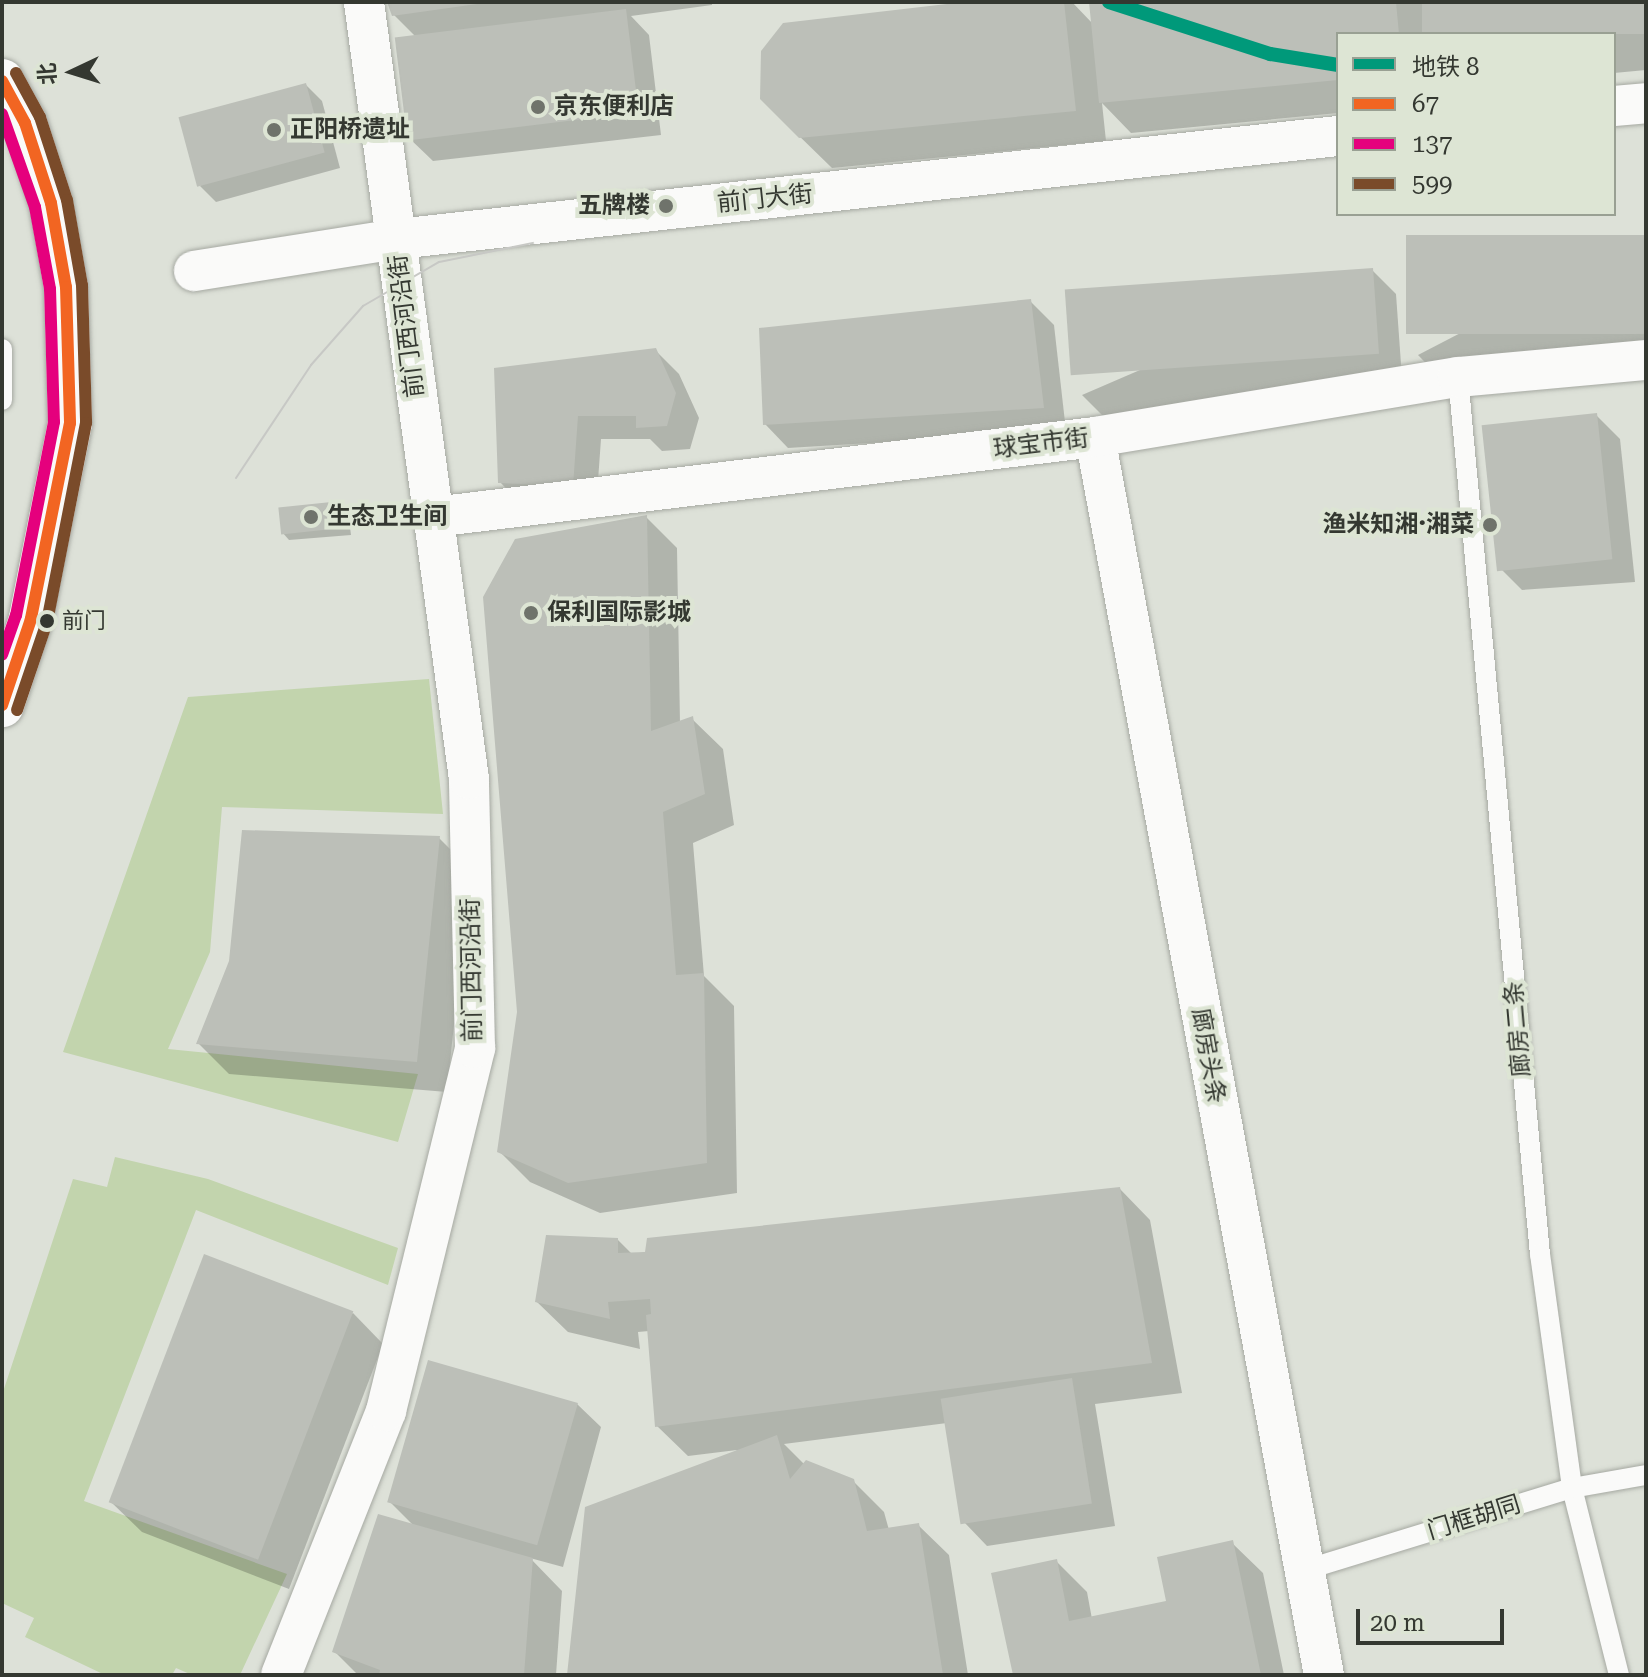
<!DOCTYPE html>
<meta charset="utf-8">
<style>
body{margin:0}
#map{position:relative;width:1648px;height:1677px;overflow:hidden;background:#dde1d8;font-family:"Roboto Serif","Noto Sans SC",serif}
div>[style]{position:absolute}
.green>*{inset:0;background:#c2d4ad}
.shadow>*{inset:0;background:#0003}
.building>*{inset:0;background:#bcbfb8;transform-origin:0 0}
.roads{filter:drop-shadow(0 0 2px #a6a9a2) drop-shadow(0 0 2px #a6a9a2)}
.lane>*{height:20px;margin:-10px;padding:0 10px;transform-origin:10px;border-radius:10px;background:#fafaf9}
.street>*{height:40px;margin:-20px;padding:0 20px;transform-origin:20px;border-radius:20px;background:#fafaf9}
.secondary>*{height:44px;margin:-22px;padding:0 22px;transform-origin:22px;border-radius:22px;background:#fafaf9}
.tram>*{height:2px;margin:-1px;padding:0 1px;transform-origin:1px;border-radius:1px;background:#c7c8c5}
.bus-1>*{height:12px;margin:-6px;padding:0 6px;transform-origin:6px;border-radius:6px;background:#f26522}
.bus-2>*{height:12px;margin:-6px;padding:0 6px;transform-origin:6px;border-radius:6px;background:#e5007d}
.bus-3>*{height:12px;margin:-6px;padding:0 6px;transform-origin:6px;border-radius:6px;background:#7a4b2a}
.metro-1>*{height:14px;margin:-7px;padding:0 7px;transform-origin:7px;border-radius:7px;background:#00997a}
.dots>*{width:22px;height:22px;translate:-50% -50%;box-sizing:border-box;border:4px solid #dde5d4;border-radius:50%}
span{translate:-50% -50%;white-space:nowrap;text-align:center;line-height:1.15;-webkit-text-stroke:8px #dde5d4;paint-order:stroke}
.bus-label{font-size:22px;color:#343831}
.left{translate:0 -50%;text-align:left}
.poi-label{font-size:24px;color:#343831;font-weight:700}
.right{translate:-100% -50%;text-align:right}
.street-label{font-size:24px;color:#343831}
.frame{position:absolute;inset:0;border:4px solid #343831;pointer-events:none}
.legend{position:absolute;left:1336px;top:32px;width:280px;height:184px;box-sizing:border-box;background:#dde5d4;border:2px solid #99a093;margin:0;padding:10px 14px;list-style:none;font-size:24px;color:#343831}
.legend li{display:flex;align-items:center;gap:16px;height:40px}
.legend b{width:40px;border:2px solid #99a093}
.north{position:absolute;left:32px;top:32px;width:80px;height:80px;-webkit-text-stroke:6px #dde5d4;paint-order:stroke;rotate:266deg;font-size:22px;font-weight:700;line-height:32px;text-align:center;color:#343831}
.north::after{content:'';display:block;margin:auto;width:28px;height:36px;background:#343831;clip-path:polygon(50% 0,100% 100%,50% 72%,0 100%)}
.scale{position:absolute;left:1356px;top:1609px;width:148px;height:36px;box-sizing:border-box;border:4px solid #343831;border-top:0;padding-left:10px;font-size:24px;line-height:28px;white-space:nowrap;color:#343831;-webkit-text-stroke:6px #dde5d4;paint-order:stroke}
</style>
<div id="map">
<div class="green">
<div style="clip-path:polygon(429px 679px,443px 814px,222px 807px,210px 952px,168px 1049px,418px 1074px,398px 1142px,63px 1052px,188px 697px)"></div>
<div style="clip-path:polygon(115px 1157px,208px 1179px,398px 1248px,388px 1285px,196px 1210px,84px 1501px,287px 1574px,240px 1675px,192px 1675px,176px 1668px,172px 1675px,105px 1675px,25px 1637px,34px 1618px,2px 1603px,2px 1395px,73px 1179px,107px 1187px)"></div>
</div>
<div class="shadow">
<div style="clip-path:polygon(392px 2px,712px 2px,712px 5px,631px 16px,649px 35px,661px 135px,433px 161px,409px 138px,415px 36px,394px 15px)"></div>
<div style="clip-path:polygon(981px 2px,1072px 2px,1093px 24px,1091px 2px,1646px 2px,1646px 70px,1614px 73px,1614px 34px,1338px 34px,1338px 113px,1131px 133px,1102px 103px,1106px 141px,832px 168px,793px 130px)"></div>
<div style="clip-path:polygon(306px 85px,322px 101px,340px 168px,216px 202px,200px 186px)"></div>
<div style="clip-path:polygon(1646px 237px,1646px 367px,1448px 386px,1418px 355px)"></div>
<div style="clip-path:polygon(1372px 270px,1396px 294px,1402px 378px,1105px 418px,1082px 395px)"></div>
<div style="clip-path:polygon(1030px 301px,1054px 325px,1066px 431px,788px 448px,765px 424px)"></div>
<div style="clip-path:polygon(655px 350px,679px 374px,699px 418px,690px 449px,662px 451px,650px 439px,601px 439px,596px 509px,523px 506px,500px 482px)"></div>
<div style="clip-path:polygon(1596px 415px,1620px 439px,1635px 582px,1522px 590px,1498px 566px)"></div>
<div style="clip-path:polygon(341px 503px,348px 510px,351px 535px,289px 540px,282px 532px)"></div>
<div style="clip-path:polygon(646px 517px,677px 548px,680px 723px,692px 719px,723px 749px,734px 825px,693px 843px,704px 976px,734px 1006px,737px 1193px,600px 1213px,530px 1182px,499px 1151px)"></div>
<div style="clip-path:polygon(439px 838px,470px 869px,447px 1092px,229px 1074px,199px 1044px)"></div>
<div style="clip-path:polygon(1120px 1189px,1150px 1220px,1182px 1393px,1095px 1404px,1115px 1526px,987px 1546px,964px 1522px,947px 1423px,784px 1444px,805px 1465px,853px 1481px,884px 1512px,889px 1530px,918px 1525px,949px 1555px,968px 1675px,569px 1675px,737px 1450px,688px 1456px,657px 1426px,649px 1331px,638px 1332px,640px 1349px,568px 1332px,537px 1302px,618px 1240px,632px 1254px)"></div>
<div style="clip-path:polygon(353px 1313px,383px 1344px,289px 1589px,142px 1532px,111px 1502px)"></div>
<div style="clip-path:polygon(577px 1404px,601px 1427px,563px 1567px,530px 1558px,562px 1591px,556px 1675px,358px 1675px,335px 1652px,414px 1526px,391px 1503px)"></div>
<div style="clip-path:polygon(1232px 1543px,1263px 1573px,1284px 1675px,1015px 1675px,1056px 1561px,1087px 1592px,1092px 1619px,1168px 1603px)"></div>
</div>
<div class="building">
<div style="clip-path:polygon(387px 2px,477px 2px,477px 4px,392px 16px)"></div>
<div style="clip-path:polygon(964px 2px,1064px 2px,1076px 111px,799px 138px,760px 99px,761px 51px,783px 23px)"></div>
<div style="clip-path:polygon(1089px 2px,1396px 2px,1399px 34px,1338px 34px,1338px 80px,1099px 103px)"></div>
<div style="left:1422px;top:2px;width:224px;height:32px"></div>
<div style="left:626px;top:9px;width:104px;height:233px;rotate:83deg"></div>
<div style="left:306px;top:83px;width:72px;height:132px;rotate:75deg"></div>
<div style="left:1646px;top:235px;width:99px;height:240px;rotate:90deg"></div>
<div style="left:1373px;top:268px;width:86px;height:309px;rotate:86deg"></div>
<div style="clip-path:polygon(1031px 299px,1044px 408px,763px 425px,759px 328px)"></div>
<div style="clip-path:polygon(656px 348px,676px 393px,667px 426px,636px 428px,636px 416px,578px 416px,573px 486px,498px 483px,494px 368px)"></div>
<div style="left:1597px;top:413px;width:147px;height:116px;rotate:84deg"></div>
<div style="left:341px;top:501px;width:27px;height:63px;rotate:84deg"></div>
<div style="clip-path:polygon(647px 515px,651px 731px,693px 716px,705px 794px,663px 812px,676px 975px,704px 973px,707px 1163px,568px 1183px,497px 1152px,517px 1012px,483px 597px,515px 539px)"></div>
<div style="clip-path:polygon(242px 830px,440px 836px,417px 1062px,196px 1044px,229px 961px)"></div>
<div style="clip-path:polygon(1120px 1187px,1152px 1363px,655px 1427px,646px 1315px,651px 1314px,650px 1299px,608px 1302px,610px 1319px,535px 1302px,546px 1235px,618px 1238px,618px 1253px,645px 1252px,647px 1238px)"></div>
<div style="left:204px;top:1254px;width:160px;height:266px;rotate:21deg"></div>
<div style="left:428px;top:1360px;width:156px;height:148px;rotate:16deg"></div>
<div style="left:1072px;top:1378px;width:127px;height:133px;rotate:81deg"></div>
<div style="clip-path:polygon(777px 1435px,790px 1479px,806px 1460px,854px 1479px,867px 1531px,919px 1523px,943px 1675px,567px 1675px,585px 1507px)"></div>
<div style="clip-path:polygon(378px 1514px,533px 1558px,524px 1675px,379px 1675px,380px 1670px,332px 1652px)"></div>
<div style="clip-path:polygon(1233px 1540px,1261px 1675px,1013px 1675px,991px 1573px,1057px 1559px,1069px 1621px,1166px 1601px,1157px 1557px)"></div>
</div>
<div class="roads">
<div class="lane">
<div style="left:2px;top:349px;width:51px;rotate:90deg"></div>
<div style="left:1458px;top:377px;width:881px;rotate:84.66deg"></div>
<div style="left:1540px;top:1254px;width:236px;rotate:82.2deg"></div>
<div style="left:1572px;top:1488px;width:193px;rotate:75.9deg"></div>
<div style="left:1305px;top:1570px;width:279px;rotate:-17.1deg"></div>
<div style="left:1572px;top:1488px;width:75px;rotate:-10deg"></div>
</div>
<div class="street">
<div style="left:1614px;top:106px;width:32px;rotate:-5deg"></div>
<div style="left:194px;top:271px;width:206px;rotate:-9deg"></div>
<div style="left:397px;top:239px;width:947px;rotate:-6.25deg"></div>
<div style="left:1095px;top:437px;width:1259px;rotate:79.52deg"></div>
<div style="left:434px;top:517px;width:666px;rotate:-6.9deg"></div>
<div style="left:1095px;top:437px;width:368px;rotate:-9.4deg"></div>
<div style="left:1458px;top:377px;width:189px;rotate:-5.2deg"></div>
<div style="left:281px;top:1675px;width:284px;rotate:-68.3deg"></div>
<div style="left:386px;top:1411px;width:374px;rotate:-76.2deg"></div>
<div style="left:475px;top:1048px;width:269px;rotate:-91.3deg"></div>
<div style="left:469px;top:779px;width:784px;rotate:-97.7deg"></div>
</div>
<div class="secondary">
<div style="left:2px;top:81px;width:48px;rotate:61.3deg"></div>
<div style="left:25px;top:123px;width:84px;rotate:72deg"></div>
<div style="left:51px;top:203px;width:85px;rotate:79.9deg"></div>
<div style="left:66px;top:287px;width:136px;rotate:88.3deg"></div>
<div style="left:70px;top:423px;width:200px;rotate:101.3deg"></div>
<div style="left:31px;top:619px;width:91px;rotate:108.6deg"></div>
</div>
</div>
<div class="tram">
<div style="left:236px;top:478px;width:136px;rotate:-56.4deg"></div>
<div style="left:311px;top:365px;width:79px;rotate:-48.6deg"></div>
<div style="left:363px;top:306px;width:88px;rotate:-30.1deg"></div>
<div style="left:439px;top:262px;width:96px;rotate:-11.4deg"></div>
</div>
<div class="bus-1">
<div style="left:2px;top:81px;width:48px;rotate:61.3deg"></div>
<div style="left:25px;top:123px;width:84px;rotate:72deg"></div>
<div style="left:51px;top:203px;width:85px;rotate:79.9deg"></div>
<div style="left:66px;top:287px;width:136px;rotate:88.3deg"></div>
<div style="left:70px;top:423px;width:200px;rotate:101.3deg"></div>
<div style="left:31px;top:619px;width:91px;rotate:108.6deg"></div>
</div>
<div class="bus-2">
<div style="left:2px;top:114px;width:99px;rotate:70.5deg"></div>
<div style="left:35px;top:207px;width:83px;rotate:79.6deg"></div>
<div style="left:50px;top:289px;width:133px;rotate:88.3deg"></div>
<div style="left:54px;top:422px;width:197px;rotate:101.1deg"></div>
<div style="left:16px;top:615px;width:42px;rotate:109.3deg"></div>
</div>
<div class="bus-3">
<div style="left:16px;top:73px;width:50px;rotate:61.4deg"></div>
<div style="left:40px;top:117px;width:87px;rotate:72deg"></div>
<div style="left:67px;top:200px;width:86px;rotate:80deg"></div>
<div style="left:82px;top:285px;width:138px;rotate:88.3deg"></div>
<div style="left:86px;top:423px;width:203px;rotate:101.1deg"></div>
<div style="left:47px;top:622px;width:93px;rotate:108.8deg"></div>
</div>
<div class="metro-1">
<div style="left:1109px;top:2px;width:169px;rotate:17.9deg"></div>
<div style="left:1270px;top:54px;width:69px;rotate:9.2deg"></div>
</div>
<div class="dots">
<div style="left:538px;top:107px;background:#6f736b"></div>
<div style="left:274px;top:130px;background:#6f736b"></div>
<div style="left:666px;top:206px;background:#6f736b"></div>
<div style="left:311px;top:517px;background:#6f736b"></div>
<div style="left:1490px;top:525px;background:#6f736b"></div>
<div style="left:531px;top:613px;background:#6f736b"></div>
<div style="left:47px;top:621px;background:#343831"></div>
</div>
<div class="bus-label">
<span class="left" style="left:62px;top:621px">前门</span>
</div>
<div class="poi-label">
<span class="left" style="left:554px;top:107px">京东便利店</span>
<span class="left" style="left:290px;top:130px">正阳桥遗址</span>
<span class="right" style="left:650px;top:206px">五牌楼</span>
<span class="left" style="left:327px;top:517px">生态卫生间</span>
<span class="right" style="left:1474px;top:525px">渔米知湘·湘菜</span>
<span class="left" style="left:547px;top:613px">保利国际影城</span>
</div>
<div class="street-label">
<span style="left:765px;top:199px;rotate:-6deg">前门大街</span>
<span style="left:407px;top:326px;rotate:-97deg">前门西河沿街</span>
<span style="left:1041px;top:444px;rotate:-7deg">球宝市街</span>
<span style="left:472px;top:970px;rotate:-91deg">前门西河沿街</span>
<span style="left:1518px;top:1029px;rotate:-95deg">廊房二条</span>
<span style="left:1208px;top:1056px;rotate:80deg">廊房头条</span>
<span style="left:1474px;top:1518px;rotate:-17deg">门框胡同</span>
</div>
<div class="frame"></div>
<ul class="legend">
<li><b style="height:10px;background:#00997a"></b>地铁 8</li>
<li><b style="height:10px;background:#f26522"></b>67</li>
<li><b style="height:10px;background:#e5007d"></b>137</li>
<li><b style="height:10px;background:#7a4b2a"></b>599</li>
</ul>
<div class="north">北</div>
<div class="scale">20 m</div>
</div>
